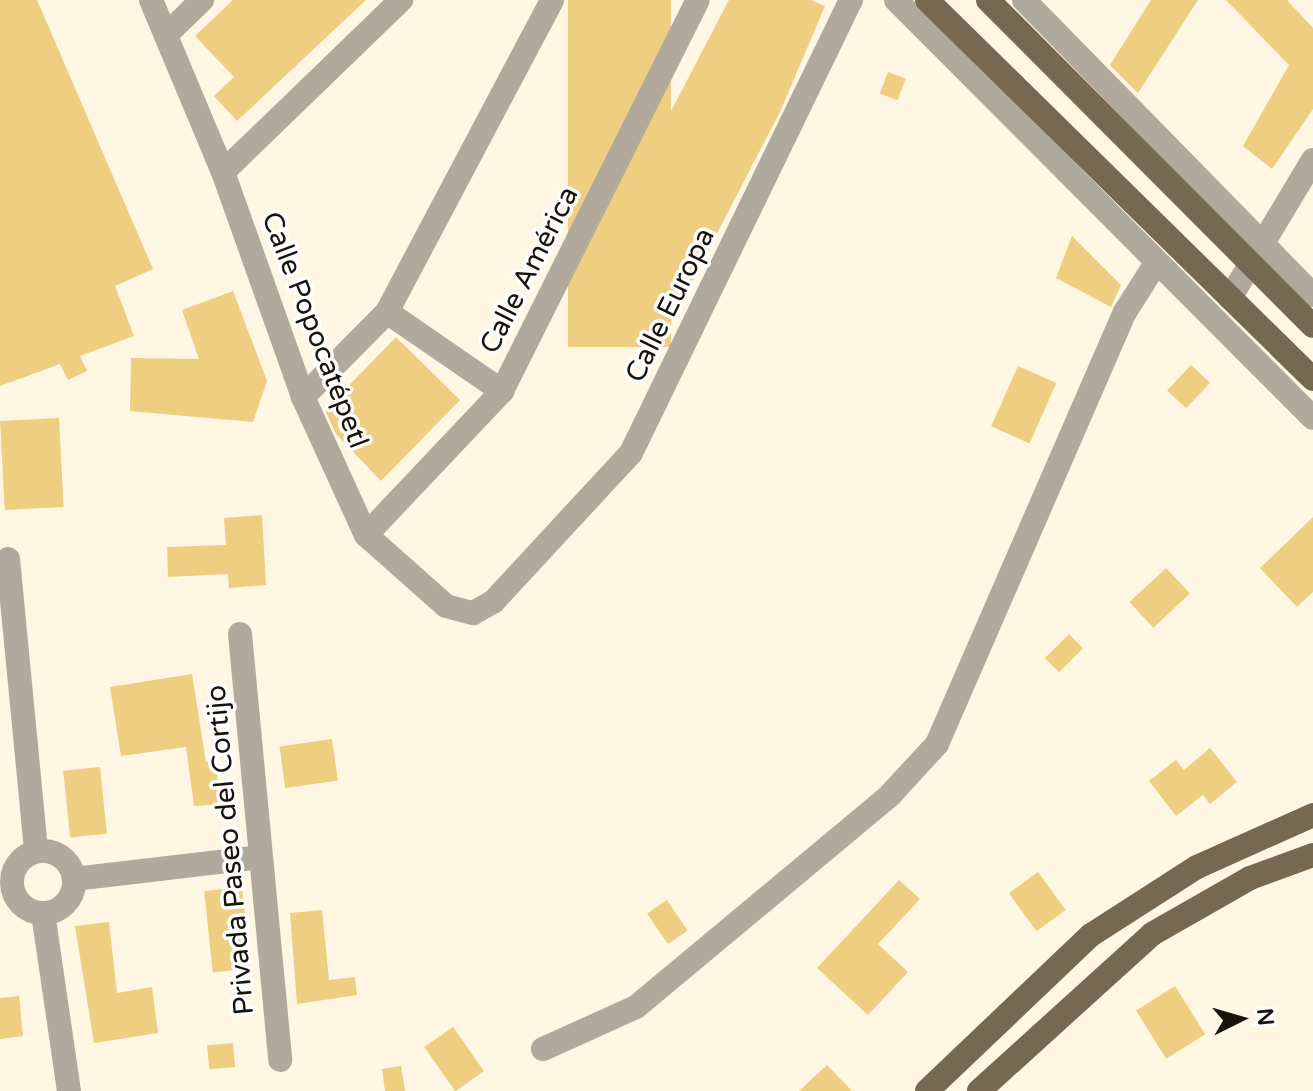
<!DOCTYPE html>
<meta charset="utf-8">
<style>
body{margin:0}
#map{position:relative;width:1313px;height:1091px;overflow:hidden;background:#fff7e3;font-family:"Varela Round",sans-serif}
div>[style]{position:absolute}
.building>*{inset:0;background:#eece80;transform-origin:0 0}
.minor>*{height:24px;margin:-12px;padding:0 12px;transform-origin:12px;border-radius:12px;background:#b1a99c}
.minor>.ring{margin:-12px;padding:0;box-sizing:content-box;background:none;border:24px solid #b1a99c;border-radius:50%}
.major>*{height:24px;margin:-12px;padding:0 12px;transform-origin:12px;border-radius:12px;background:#776951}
span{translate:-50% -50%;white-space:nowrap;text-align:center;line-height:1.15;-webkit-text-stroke:7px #fff;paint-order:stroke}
.street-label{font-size:28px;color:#181308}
.north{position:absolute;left:1201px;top:979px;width:80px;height:80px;-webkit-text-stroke:6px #fff;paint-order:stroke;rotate:85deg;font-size:22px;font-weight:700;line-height:32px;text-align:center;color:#181308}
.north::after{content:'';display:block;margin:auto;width:28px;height:36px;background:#181308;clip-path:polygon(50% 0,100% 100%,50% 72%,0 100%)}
</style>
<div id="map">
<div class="building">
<div style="clip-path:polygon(0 0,37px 0,153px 269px,115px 286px,134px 336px,80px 356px,87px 371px,68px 380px,60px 364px,0 386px)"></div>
<div style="clip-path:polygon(233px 0,366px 0,237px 121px,214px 96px,234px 77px,195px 36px)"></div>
<div style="left:568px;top:0;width:103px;height:347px"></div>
<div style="clip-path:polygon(729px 0,811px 0,825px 6px,780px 112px,661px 341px,622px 320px,635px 295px,588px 270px)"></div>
<div style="clip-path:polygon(1151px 0,1198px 0,1138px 93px,1110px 65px)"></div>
<div style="clip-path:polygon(1226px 0,1287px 0,1313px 28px,1313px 109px,1272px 169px,1243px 146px,1289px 65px)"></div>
<div style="left:888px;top:72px;width:19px;height:23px;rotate:21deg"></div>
<div style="clip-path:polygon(1072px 236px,1121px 285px,1111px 307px,1056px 278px)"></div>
<div style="clip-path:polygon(233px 291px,267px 381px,253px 422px,130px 411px,131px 358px,199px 359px,182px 310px)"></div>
<div style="clip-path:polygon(396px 337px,460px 400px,381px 481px,336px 434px,325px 410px)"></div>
<div style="left:1191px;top:365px;width:26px;height:35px;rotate:43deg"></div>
<div style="left:1018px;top:366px;width:42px;height:66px;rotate:24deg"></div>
<div style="left:59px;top:418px;width:89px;height:59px;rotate:87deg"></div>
<div style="clip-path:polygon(262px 515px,266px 585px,229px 588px,228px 574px,168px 577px,167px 547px,226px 545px,224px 518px)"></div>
<div style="clip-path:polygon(1313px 517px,1313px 592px,1297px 607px,1260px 568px)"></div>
<div style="left:1166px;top:568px;width:35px;height:50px;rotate:47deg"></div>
<div style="left:1069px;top:634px;width:20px;height:34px;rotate:45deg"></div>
<div style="clip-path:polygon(192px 674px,206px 762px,216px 761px,220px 804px,194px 806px,186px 747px,121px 756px,110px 687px)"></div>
<div style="left:332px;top:739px;width:42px;height:53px;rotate:82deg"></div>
<div style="clip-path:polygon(1210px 748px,1237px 782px,1210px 804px,1203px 795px,1176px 816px,1149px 781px,1176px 760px,1184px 770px)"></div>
<div style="left:100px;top:767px;width:67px;height:37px;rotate:84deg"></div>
<div style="left:1038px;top:872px;width:47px;height:36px;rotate:54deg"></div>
<div style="clip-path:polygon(899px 880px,920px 899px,878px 944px,908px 972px,868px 1015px,817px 968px)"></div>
<div style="left:242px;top:887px;width:82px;height:38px;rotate:84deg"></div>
<div style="left:667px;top:900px;width:37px;height:24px;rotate:56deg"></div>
<div style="clip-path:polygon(322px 910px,329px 980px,355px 977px,357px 995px,297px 1004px,290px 913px)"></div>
<div style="clip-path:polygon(109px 922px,117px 993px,152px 987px,158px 1033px,94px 1043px,75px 926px)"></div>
<div style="left:1175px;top:986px;width:57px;height:46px;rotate:58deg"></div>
<div style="clip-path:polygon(19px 996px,23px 1036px,0 1039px,0 998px)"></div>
<div style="left:453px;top:1027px;width:54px;height:35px;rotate:55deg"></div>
<div style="left:233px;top:1043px;width:24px;height:26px;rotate:85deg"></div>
<div style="clip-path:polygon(827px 1065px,852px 1091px,799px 1091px)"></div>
<div style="clip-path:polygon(401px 1066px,405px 1091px,385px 1091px,382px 1069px)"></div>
</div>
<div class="minor">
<div style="left:151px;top:0;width:186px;rotate:67.3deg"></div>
<div style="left:223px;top:172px;width:239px;rotate:70.4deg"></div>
<div style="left:303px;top:397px;width:152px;rotate:65.5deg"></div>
<div style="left:366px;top:535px;width:107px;rotate:41.6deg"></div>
<div style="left:446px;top:606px;width:28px;rotate:15deg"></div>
<div style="left:473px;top:613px;width:23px;rotate:-29deg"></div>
<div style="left:493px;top:602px;width:203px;rotate:-47.2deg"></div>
<div style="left:631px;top:453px;width:504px;rotate:-64.1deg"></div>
<div style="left:896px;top:0;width:590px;rotate:45.07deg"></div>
<div style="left:1024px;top:0;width:413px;rotate:45.6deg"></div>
<div style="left:167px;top:34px;width:49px;rotate:-44.2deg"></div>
<div style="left:223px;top:172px;width:248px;rotate:-44deg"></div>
<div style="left:1230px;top:298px;width:161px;rotate:-59deg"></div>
<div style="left:387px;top:312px;width:140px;rotate:34.5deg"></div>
<div style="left:303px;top:397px;width:120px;rotate:-45.3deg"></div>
<div style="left:387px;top:312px;width:353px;rotate:-62.1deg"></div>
<div style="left:366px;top:535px;width:198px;rotate:-46.6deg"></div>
<div style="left:502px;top:391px;width:437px;rotate:-63.4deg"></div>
<div style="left:8px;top:559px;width:293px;rotate:84.5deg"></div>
<div style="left:240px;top:634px;width:428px;rotate:84.6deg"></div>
<div class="ring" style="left:12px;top:851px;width:38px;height:38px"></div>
<div style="left:74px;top:879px;width:187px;rotate:-6.7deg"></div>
<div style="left:43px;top:913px;width:180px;rotate:81.7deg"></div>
<div style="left:543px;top:1049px;width:102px;rotate:-24.3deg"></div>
<div style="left:636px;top:1007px;width:331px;rotate:-39.8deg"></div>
<div style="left:890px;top:795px;width:69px;rotate:-47.3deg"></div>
<div style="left:937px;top:744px;width:471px;rotate:-66.5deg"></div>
<div style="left:1125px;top:312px;width:58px;rotate:-57.7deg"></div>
</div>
<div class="major">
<div style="left:927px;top:0;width:541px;rotate:44.48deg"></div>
<div style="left:988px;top:0;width:460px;rotate:45.1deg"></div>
<div style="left:927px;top:1091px;width:226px;rotate:-43.6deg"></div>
<div style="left:1091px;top:935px;width:126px;rotate:-32.7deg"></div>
<div style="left:1197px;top:867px;width:127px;rotate:-24.1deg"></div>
<div style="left:979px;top:1091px;width:234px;rotate:-42.2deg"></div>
<div style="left:1152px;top:934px;width:113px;rotate:-29.7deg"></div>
<div style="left:1250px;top:878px;width:67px;rotate:-20.1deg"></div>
</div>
<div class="street-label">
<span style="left:529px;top:270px;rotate:-63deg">Calle América</span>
<span style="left:670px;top:305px;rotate:-64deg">Calle Europa</span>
<span style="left:315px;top:330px;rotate:69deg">Calle Popocatépetl</span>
<span style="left:230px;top:850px;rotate:-95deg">Privada Paseo del Cortijo</span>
</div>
<div class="north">N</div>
</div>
